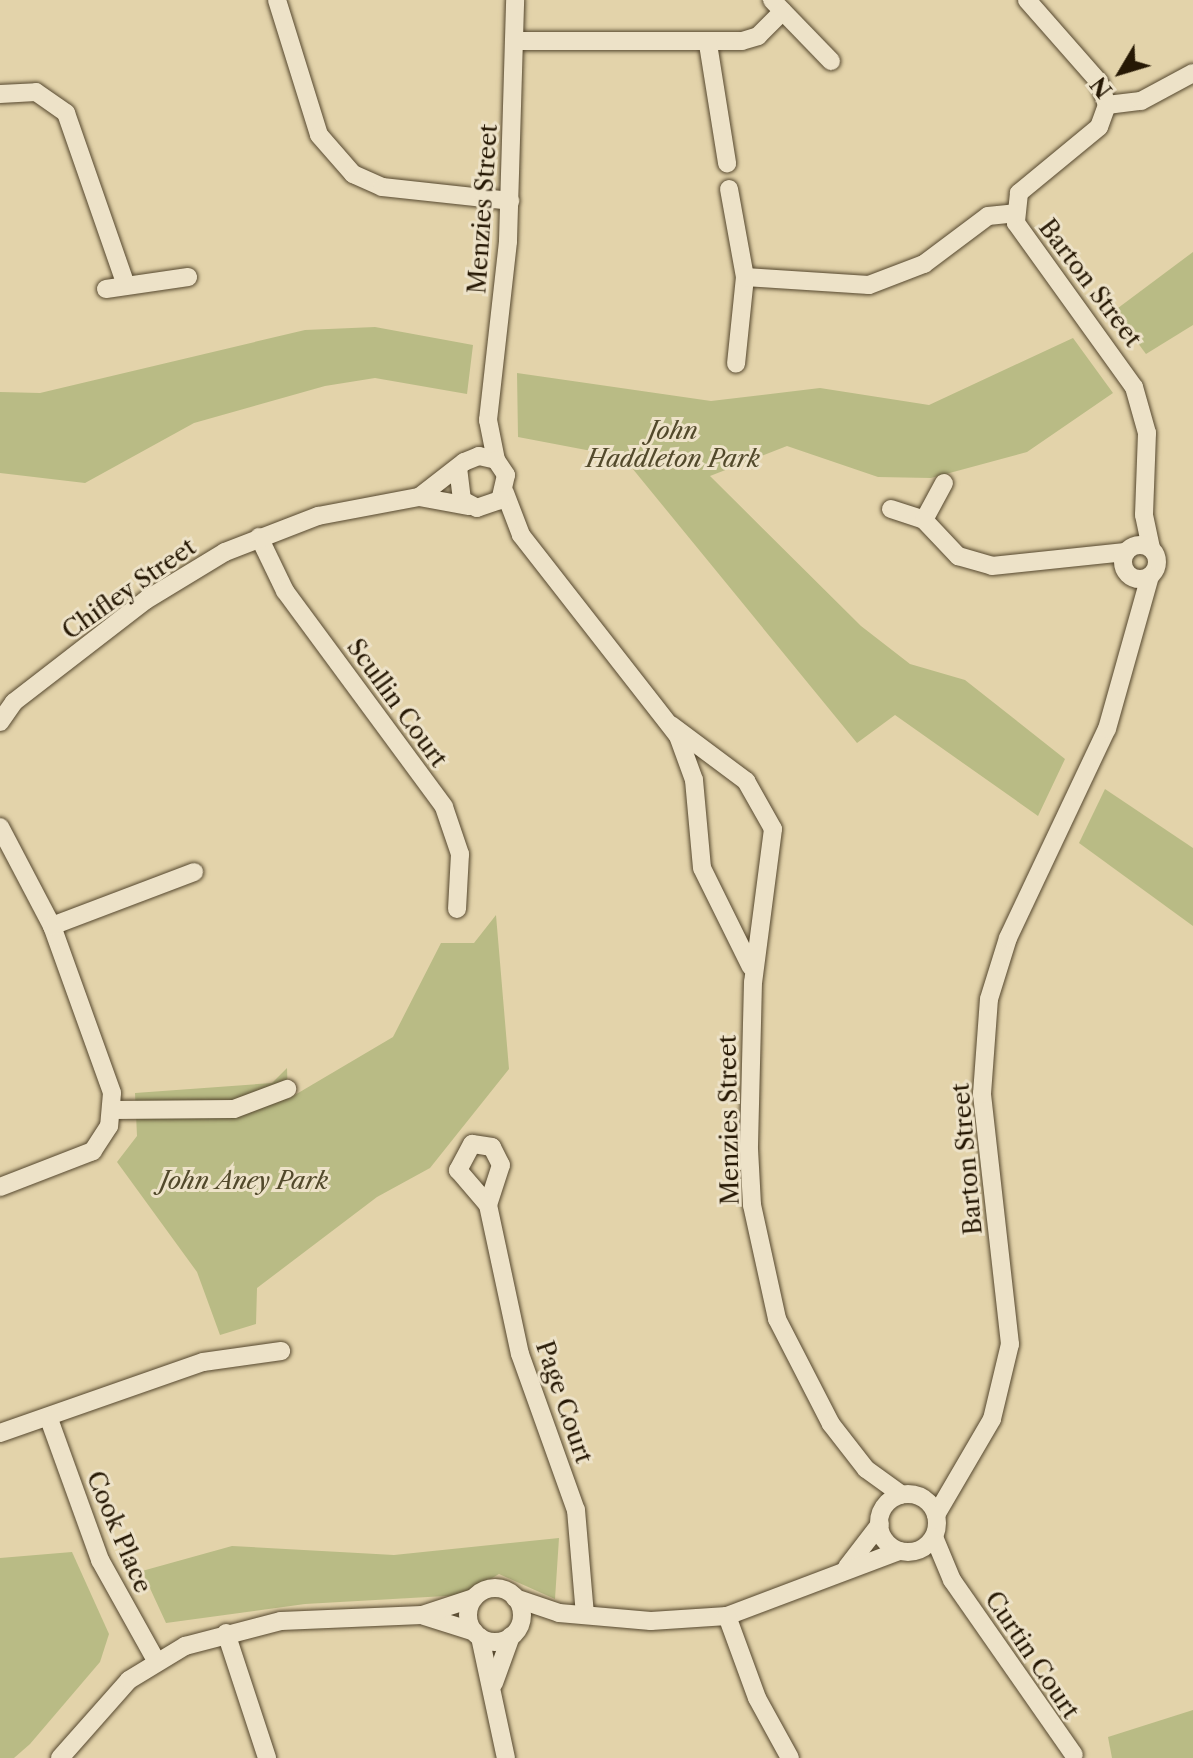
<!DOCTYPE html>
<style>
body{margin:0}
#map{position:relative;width:1193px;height:1758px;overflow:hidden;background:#e3d3aa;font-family:"Libre Caslon Text",serif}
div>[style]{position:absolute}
.green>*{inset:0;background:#b9bb85}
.roads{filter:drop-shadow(0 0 2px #55472e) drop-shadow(0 0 2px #55472e)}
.minor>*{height:18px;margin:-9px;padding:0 9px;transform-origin:9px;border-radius:9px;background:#ede2c8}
.minor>.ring{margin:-9px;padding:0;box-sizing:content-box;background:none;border:18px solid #ede2c8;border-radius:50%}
span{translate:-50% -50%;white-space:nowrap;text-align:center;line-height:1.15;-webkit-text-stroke:6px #ede2c8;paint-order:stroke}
.street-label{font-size:24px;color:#261804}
.park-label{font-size:24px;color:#52492b;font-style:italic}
.north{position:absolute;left:1081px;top:32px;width:80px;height:80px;-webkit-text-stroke:6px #ede2c8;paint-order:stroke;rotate:232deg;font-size:22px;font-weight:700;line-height:32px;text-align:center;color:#261804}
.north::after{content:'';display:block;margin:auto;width:28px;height:36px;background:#261804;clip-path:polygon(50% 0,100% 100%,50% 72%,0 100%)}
</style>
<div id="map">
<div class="green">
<div style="clip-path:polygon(1193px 252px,1193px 325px,1146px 354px,1114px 311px)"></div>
<div style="clip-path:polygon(375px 327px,473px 345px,467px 394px,375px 378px,325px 386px,194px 423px,85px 483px,0 473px,0 392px,40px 393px,305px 330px)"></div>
<div style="clip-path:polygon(1073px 338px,1113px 393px,1027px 452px,931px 478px,878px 477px,787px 446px,710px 476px,861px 626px,910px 664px,965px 680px,1065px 759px,1038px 816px,895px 715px,857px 743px,623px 457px,518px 437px,517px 373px,711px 401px,820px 388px,929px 405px)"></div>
<div style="clip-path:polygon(1105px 789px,1193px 848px,1193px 926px,1079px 843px)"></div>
<div style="clip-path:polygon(496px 915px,509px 1069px,430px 1168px,377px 1197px,257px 1288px,256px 1324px,220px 1335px,197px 1272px,117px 1162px,137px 1136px,135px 1093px,272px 1083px,287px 1068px,288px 1099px,393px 1037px,441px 943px,474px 943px)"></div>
<div style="clip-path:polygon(559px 1538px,555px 1599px,499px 1574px,463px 1595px,305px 1604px,166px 1623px,142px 1571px,232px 1546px,394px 1555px)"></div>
<div style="clip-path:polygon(72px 1552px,109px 1634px,100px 1662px,30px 1744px,14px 1758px,0 1758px,0 1558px)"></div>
<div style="clip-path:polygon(1193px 1710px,1193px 1758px,1112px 1758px,1108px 1737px)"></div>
</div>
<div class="roads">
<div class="minor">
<div style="left:277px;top:0;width:141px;rotate:72.7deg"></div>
<div style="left:319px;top:135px;width:52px;rotate:48.9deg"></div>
<div style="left:353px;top:174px;width:32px;rotate:24deg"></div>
<div style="left:382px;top:187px;width:129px;rotate:6.2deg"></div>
<div style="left:772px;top:0;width:85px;rotate:46deg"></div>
<div style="left:1027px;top:0;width:109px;rotate:48.7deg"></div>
<div style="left:1099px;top:82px;width:24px;rotate:71deg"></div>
<div style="left:1107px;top:105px;width:23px;rotate:110deg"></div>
<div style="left:1099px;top:127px;width:104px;rotate:140.5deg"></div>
<div style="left:1019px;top:193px;width:30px;rotate:96deg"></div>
<div style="left:1016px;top:223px;width:202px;rotate:54.3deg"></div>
<div style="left:1134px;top:387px;width:48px;rotate:74.2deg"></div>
<div style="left:1147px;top:433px;width:82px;rotate:92.1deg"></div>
<div style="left:1144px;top:515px;width:34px;rotate:78deg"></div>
<div style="left:515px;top:41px;width:227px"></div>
<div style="left:742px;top:41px;width:17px;rotate:-17deg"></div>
<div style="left:758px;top:36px;width:35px;rotate:-45deg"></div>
<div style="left:708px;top:44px;width:121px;rotate:80.9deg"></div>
<div style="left:0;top:94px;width:36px;rotate:-3deg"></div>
<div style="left:36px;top:92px;width:37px;rotate:35deg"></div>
<div style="left:66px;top:113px;width:179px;rotate:70.8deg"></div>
<div style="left:1107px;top:105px;width:34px;rotate:-7deg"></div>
<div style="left:1141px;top:101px;width:59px;rotate:-28.3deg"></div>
<div style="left:729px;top:189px;width:89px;rotate:79.7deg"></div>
<div style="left:745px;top:277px;width:87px;rotate:95.9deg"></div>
<div style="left:745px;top:277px;width:124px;rotate:3.7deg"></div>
<div style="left:869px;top:285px;width:59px;rotate:-20.9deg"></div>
<div style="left:924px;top:264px;width:80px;rotate:-36.9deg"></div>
<div style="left:988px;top:216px;width:27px;rotate:-6deg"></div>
<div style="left:106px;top:289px;width:83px;rotate:-8.3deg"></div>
<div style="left:496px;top:460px;width:41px;rotate:-101.3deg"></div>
<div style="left:488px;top:420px;width:180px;rotate:-83.6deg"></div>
<div style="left:508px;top:241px;width:241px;rotate:-88.3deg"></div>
<div style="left:505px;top:493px;width:45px;rotate:69.1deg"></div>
<div style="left:521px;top:535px;width:255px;rotate:52deg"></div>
<div style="left:678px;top:736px;width:47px;rotate:70deg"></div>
<div style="left:694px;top:780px;width:88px;rotate:84.8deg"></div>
<div style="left:702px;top:868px;width:110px;rotate:63.7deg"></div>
<div style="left:419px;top:497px;width:57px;rotate:-37.9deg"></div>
<div style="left:464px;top:462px;width:16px;rotate:-22deg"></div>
<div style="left:479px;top:456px;width:17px;rotate:13deg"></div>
<div style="left:496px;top:460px;width:18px;rotate:56deg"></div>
<div style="left:506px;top:475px;width:26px;rotate:103deg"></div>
<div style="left:500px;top:500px;width:24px;rotate:161deg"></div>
<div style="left:477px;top:508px;width:17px;rotate:-152deg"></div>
<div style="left:462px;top:500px;width:32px;rotate:-97deg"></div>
<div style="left:891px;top:509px;width:35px;rotate:18deg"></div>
<div style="left:924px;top:520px;width:42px;rotate:-61.6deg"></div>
<div style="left:924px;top:520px;width:50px;rotate:46.6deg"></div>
<div style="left:958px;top:556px;width:35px;rotate:16deg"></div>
<div style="left:992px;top:566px;width:134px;rotate:-6deg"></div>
<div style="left:259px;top:537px;width:60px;rotate:64.3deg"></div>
<div style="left:285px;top:591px;width:268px;rotate:53.6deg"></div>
<div style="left:444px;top:807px;width:50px;rotate:71.2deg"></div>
<div style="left:460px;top:854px;width:55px;rotate:93.1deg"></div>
<div class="ring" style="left:1123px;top:545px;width:16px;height:16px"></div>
<div style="left:0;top:722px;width:24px;rotate:-55deg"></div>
<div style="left:14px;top:702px;width:167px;rotate:-37.7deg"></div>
<div style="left:146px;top:600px;width:92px;rotate:-31.3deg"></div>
<div style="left:225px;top:552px;width:100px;rotate:-21.2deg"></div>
<div style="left:318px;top:516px;width:103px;rotate:-10.7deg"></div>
<div style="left:419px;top:497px;width:51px;rotate:10.2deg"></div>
<div style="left:671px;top:725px;width:94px;rotate:36.7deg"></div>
<div style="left:746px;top:781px;width:55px;rotate:60.6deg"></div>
<div style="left:773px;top:829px;width:154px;rotate:97.4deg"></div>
<div style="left:753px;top:982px;width:167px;rotate:91.4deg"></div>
<div style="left:749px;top:1149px;width:56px;rotate:86.9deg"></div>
<div style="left:752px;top:1205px;width:117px;rotate:77.6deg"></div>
<div style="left:777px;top:1319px;width:118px;rotate:62.8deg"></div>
<div style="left:831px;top:1424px;width:57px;rotate:52.1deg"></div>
<div style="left:866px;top:1469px;width:44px;rotate:35.8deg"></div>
<div style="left:0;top:827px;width:112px;rotate:62.3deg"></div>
<div style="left:52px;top:926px;width:177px;rotate:70.2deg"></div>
<div style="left:112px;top:1093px;width:33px;rotate:95deg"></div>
<div style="left:109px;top:1126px;width:30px;rotate:123deg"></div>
<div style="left:93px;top:1151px;width:100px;rotate:158.8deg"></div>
<div style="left:52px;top:926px;width:152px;rotate:-20.8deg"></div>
<div style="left:112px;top:1110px;width:122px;rotate:-0.5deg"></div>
<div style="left:234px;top:1109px;width:57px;rotate:-20.7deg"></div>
<div style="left:488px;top:1205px;width:42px;rotate:-72deg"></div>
<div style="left:501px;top:1165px;width:20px;rotate:-117deg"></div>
<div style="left:492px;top:1147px;width:20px;rotate:-171deg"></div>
<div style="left:472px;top:1144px;width:30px;rotate:118deg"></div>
<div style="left:458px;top:1170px;width:46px;rotate:49.4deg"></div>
<div style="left:488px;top:1205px;width:152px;rotate:77.9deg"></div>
<div style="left:520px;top:1354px;width:166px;rotate:70.3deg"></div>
<div style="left:576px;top:1510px;width:104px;rotate:85.1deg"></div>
<div style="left:49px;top:1419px;width:150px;rotate:70.1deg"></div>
<div style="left:100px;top:1560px;width:113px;rotate:60.9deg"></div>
<div style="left:0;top:1433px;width:215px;rotate:-19.3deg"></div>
<div style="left:203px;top:1362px;width:79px;rotate:-8deg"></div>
<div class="ring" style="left:879px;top:1494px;width:40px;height:40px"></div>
<div style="left:936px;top:1515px;width:111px;rotate:-59.7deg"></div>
<div style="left:992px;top:1419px;width:77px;rotate:-76.5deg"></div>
<div style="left:1010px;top:1344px;width:252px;rotate:-96.4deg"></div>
<div style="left:982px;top:1094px;width:95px;rotate:-85.8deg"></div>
<div style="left:989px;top:999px;width:64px;rotate:-72.7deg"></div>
<div style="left:1008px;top:938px;width:231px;rotate:-64.7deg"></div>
<div style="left:1107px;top:729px;width:159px;rotate:-74.3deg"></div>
<div style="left:934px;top:1537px;width:47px;rotate:67.3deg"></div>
<div style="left:952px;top:1580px;width:213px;rotate:55.1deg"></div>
<div style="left:847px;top:1567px;width:54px;rotate:-52.5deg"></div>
<div class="ring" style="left:468px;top:1588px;width:36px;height:36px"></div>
<div style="left:515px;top:1598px;width:46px;rotate:18.8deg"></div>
<div style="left:559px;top:1613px;width:92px;rotate:5deg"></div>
<div style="left:651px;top:1621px;width:76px;rotate:-3.8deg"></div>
<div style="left:727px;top:1616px;width:184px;rotate:-20.7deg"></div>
<div style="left:424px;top:1616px;width:53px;rotate:17.4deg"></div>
<div style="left:727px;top:1616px;width:87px;rotate:69.9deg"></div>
<div style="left:757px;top:1698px;width:68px;rotate:61.2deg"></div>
<div style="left:226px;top:1633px;width:132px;rotate:71.8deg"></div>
<div style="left:480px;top:1637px;width:124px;rotate:77.9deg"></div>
<div style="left:494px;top:1683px;width:50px;rotate:-70.1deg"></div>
<div style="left:60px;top:1758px;width:104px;rotate:-48.5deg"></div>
<div style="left:129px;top:1680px;width:66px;rotate:-31.3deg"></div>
<div style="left:185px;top:1646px;width:99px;rotate:-14.6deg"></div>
<div style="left:281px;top:1621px;width:141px;rotate:-2.4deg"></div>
<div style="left:422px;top:1615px;width:55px;rotate:-18.1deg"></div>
</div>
</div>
<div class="street-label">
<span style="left:483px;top:209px;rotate:-86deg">Menzies Street</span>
<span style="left:1090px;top:283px;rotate:53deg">Barton Street</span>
<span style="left:129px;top:589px;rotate:-35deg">Chifley Street</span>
<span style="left:397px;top:703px;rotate:54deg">Scullin Court</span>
<span style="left:729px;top:1120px;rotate:-91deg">Menzies Street</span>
<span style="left:967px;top:1159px;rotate:-95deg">Barton Street</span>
<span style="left:564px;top:1402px;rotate:71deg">Page Court</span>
<span style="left:119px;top:1532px;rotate:67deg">Cook Place</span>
<span style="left:1032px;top:1655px;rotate:56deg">Curtin Court</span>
</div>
<div class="park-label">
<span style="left:673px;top:445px">John<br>Haddleton Park</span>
<span style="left:244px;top:1181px">John Aney Park</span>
</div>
<div class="north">N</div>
</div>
